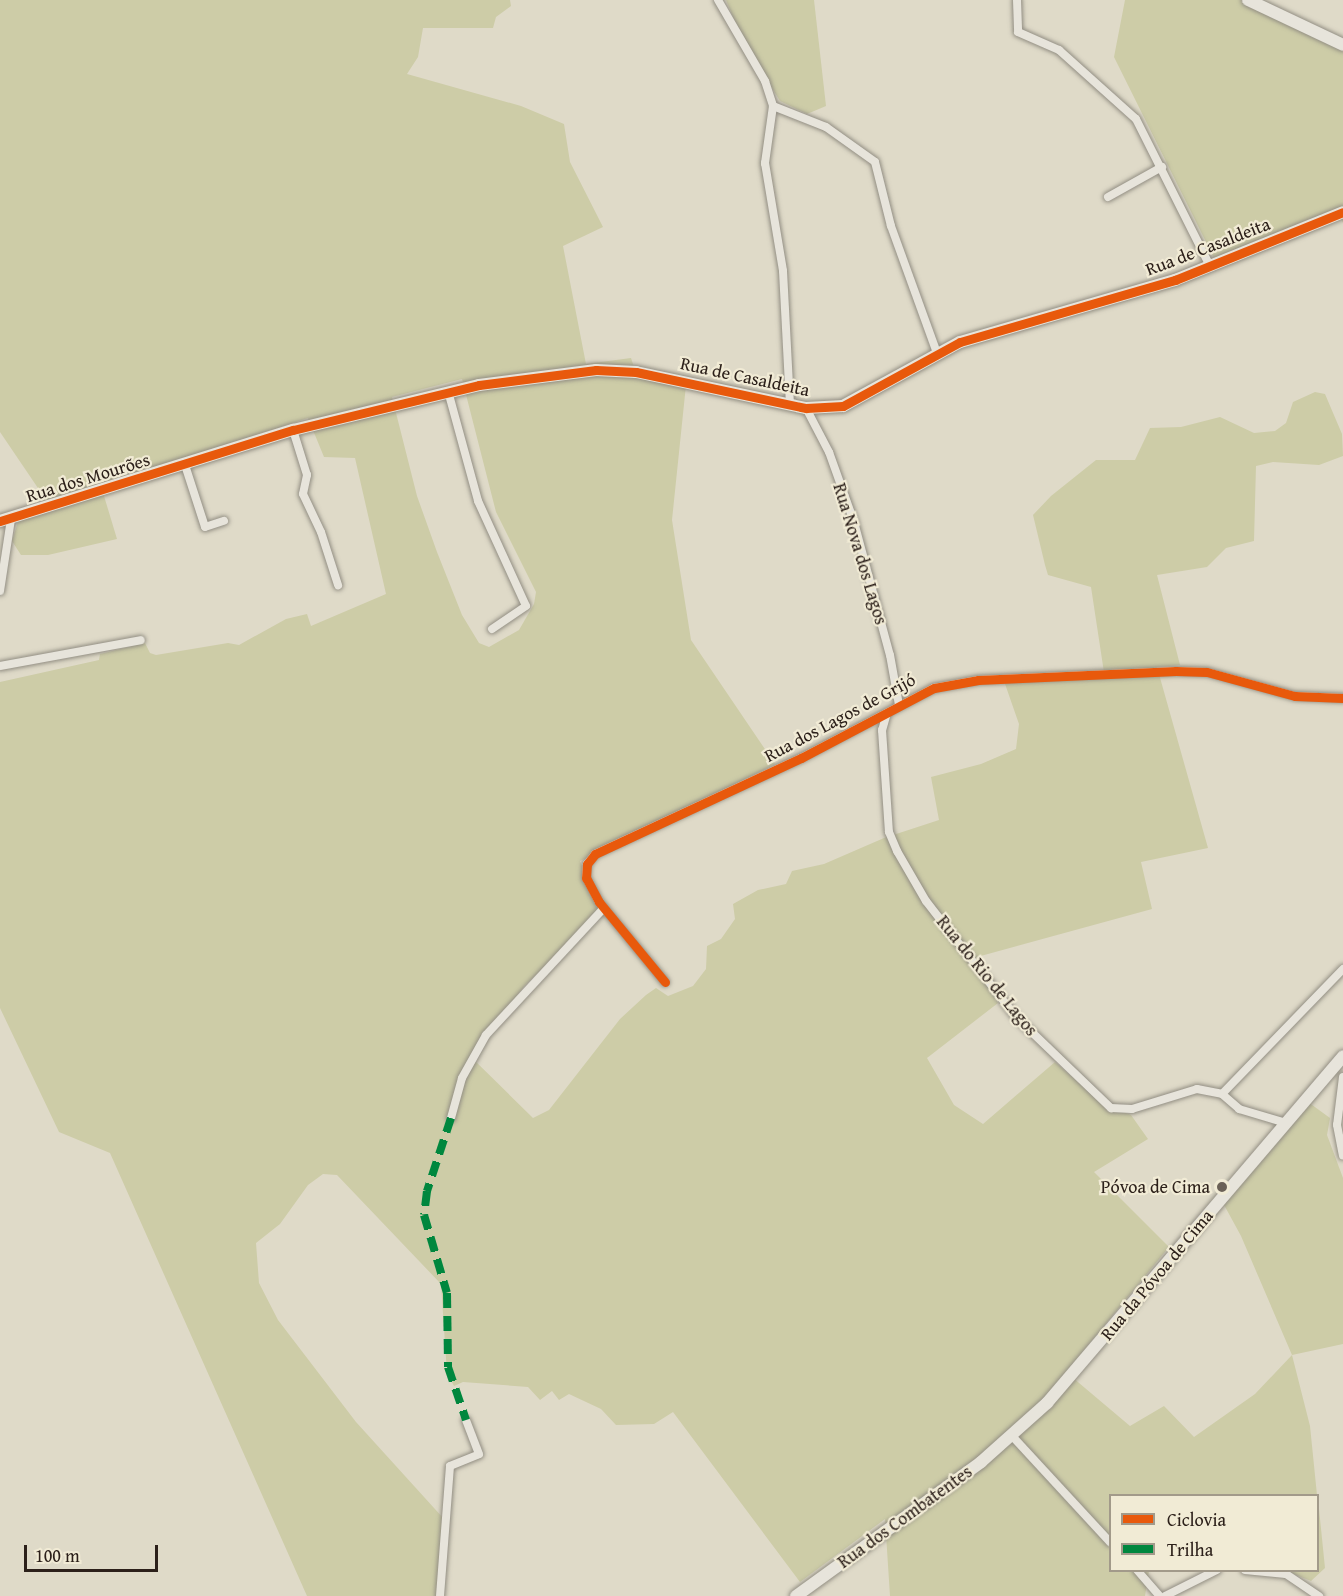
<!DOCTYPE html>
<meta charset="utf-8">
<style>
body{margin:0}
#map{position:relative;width:1343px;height:1596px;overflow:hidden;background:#dfdac8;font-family:"Gentium Book Plus",serif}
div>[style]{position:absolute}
.green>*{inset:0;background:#cdcca7}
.roads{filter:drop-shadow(0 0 2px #928e83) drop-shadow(0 0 2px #928e83)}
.street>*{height:8px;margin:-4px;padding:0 4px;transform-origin:4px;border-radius:4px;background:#e7e4db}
.secondary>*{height:12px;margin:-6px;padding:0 6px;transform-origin:6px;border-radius:6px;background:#e7e4db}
.quiet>*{height:8px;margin-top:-4px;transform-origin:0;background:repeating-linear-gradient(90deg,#00873e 0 15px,transparent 0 23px)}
.cycleway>*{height:9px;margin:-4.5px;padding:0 4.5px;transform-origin:4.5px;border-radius:4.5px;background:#e8590c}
.dots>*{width:16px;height:16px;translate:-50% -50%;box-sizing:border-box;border:3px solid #f1ebd5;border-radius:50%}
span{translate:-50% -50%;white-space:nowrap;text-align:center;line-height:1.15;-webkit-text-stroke:4.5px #f1ebd5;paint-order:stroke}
.street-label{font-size:18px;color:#2c201a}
.poi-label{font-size:18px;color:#2c201a}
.right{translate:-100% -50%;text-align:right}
.legend{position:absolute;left:1109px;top:1494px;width:210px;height:78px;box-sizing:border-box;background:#f1ebd5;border:2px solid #a29a8a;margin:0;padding:8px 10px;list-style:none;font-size:18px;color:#2c201a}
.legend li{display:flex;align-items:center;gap:12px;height:30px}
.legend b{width:30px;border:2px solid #a29a8a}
.scale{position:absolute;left:24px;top:1545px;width:134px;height:27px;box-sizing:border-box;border:3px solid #2c201a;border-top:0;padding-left:8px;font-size:18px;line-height:21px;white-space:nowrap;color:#2c201a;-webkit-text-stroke:4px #f1ebd5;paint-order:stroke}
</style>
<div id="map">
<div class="green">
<div style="clip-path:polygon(evenodd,0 0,510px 0,511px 6px,496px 17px,493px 28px,423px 28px,418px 57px,407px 74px,521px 106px,564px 124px,570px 162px,603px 227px,563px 246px,586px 364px,631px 358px,637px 376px,686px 385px,672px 520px,691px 640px,775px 764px,580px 861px,599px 909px,595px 921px,525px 985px,471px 1057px,533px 1118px,549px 1110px,620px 1019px,646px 995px,656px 988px,668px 996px,693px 986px,706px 969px,707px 946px,721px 939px,735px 919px,733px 904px,758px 890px,786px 884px,792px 871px,824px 864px,884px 838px,939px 820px,931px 777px,981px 764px,1016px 749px,1019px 724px,1004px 681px,1105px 679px,1091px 587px,1048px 575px,1045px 565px,1033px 515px,1051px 496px,1096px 460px,1135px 460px,1150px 428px,1181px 427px,1220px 417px,1254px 433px,1275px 431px,1286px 423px,1293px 402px,1315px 392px,1325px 394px,1342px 434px,1343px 456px,1319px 465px,1273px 462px,1256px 466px,1254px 541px,1226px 548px,1207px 567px,1157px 575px,1180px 665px,1157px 667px,1208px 848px,1141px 862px,1152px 909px,977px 957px,979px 969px,998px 1003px,927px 1058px,954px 1105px,983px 1124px,1055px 1062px,1102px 1103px,1131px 1115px,1148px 1139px,1094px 1172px,1169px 1247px,1066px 1372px,1130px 1426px,1164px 1406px,1194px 1437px,1255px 1394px,1292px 1355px,1241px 1236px,1223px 1203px,1308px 1102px,1330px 1118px,1327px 1135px,1343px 1178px,1343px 1344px,1292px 1355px,1310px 1426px,1317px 1495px,1110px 1496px,1110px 1570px,1149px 1571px,1145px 1596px,890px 1596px,885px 1519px,800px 1582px,673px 1412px,654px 1424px,616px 1425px,601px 1409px,569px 1394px,559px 1400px,552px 1391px,540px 1400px,528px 1387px,463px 1382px,454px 1386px,447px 1373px,441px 1284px,337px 1175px,323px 1174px,308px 1185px,280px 1224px,256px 1243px,259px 1283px,278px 1320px,356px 1422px,444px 1519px,441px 1596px,307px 1596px,110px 1153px,59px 1132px,0 1008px,0 682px,99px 660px,100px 654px,145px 643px,150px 653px,156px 655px,228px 643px,239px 645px,286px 619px,307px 614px,311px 626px,386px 594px,355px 458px,324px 457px,308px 418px,101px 486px,117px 539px,48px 555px,21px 555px,12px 541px,18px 522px,42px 502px,42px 494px,0 432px,0 0,462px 379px,496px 512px,536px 592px,534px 604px,519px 630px,489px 647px,479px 643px,462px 615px,437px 552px,417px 496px,392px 397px,462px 379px)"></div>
<div style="clip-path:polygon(726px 0,814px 0,826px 106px,807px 114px,780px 101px,742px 39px)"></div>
<div style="clip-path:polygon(1125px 0,1244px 0,1343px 48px,1343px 223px,1337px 210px,1214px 258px,1114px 57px)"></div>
<div style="clip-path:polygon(1318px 1499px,1325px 1568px,1311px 1581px,1286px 1571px,1318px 1570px)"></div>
</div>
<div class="roads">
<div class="street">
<div style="left:718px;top:0;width:94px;rotate:59.9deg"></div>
<div style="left:765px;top:81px;width:26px;rotate:72deg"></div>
<div style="left:773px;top:106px;width:58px;rotate:98deg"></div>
<div style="left:765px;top:163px;width:109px;rotate:80.5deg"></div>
<div style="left:783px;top:271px;width:132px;rotate:87deg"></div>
<div style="left:1017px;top:0;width:32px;rotate:88deg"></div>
<div style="left:1018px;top:32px;width:45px;rotate:23.7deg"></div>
<div style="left:1059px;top:50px;width:103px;rotate:41.9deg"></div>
<div style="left:1136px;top:119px;width:165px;rotate:63.3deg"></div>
<div style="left:773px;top:106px;width:57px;rotate:21.6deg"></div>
<div style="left:826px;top:127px;width:60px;rotate:35.5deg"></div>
<div style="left:875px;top:162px;width:66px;rotate:76deg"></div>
<div style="left:891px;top:226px;width:135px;rotate:70.1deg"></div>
<div style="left:1108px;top:197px;width:62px;rotate:-29.1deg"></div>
<div style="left:448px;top:391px;width:114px;rotate:74.7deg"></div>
<div style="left:478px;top:501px;width:115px;rotate:65.4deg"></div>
<div style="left:526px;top:606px;width:41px;rotate:145.9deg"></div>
<div style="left:806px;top:408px;width:50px;rotate:62.4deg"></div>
<div style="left:829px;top:452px;width:74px;rotate:70.3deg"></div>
<div style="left:854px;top:522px;width:138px;rotate:74.9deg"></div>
<div style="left:890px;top:655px;width:51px;rotate:79.8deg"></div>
<div style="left:293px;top:430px;width:47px;rotate:72.7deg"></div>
<div style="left:307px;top:475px;width:19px;rotate:102deg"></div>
<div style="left:303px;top:494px;width:42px;rotate:64.7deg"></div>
<div style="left:321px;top:532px;width:56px;rotate:72.2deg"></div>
<div style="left:185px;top:465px;width:65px;rotate:72.1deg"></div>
<div style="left:205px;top:527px;width:20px;rotate:-18deg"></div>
<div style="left:0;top:591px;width:73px;rotate:-81.3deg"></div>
<div style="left:0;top:666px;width:143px;rotate:-10.4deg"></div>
<div style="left:887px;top:713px;width:18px;rotate:106deg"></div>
<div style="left:882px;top:730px;width:102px;rotate:86.1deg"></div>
<div style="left:889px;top:832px;width:21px;rotate:67deg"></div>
<div style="left:897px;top:851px;width:58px;rotate:59.9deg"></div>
<div style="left:926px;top:901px;width:147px;rotate:52.2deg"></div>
<div style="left:1016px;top:1017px;width:132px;rotate:43.8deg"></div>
<div style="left:1111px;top:1108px;width:21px;rotate:3deg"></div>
<div style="left:1132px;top:1109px;width:68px;rotate:-17.1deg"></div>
<div style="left:1197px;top:1089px;width:25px;rotate:11deg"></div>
<div style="left:1222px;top:1094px;width:174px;rotate:-45.9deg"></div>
<div style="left:665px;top:982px;width:104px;rotate:-129.5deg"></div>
<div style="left:599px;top:902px;width:27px;rotate:-118deg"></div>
<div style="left:586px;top:878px;width:14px;rotate:-86deg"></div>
<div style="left:587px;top:864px;width:13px;rotate:-51deg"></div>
<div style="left:595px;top:854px;width:227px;rotate:-25deg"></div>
<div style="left:801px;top:758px;width:150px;rotate:-27.8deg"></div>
<div style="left:934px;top:688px;width:45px;rotate:-10.3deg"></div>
<div style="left:978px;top:680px;width:198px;rotate:-2.6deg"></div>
<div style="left:1176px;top:671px;width:31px;rotate:2deg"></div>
<div style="left:1207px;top:672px;width:91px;rotate:15.3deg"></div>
<div style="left:1295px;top:696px;width:48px;rotate:2.4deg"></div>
<div style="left:1343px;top:1077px;width:48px;rotate:97.1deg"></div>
<div style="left:1337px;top:1125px;width:31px;rotate:79deg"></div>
<div style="left:1222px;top:1094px;width:23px;rotate:41deg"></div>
<div style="left:1239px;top:1109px;width:46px;rotate:16.5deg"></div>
<div style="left:451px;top:1118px;width:41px;rotate:-74.6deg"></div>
<div style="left:462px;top:1078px;width:49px;rotate:-60.8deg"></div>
<div style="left:486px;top:1035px;width:173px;rotate:-47.1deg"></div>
<div style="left:1013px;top:1437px;width:143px;rotate:47.3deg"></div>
<div style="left:1137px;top:1570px;width:35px;rotate:49deg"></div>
<div style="left:1245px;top:1570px;width:41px;rotate:5.6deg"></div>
<div style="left:1286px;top:1574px;width:40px;rotate:34deg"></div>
<div style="left:440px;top:1596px;width:130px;rotate:-85.6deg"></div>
<div style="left:450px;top:1466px;width:31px;rotate:-22deg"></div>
<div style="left:479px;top:1454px;width:36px;rotate:-111deg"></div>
<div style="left:1165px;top:1596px;width:58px;rotate:-26.6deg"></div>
</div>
<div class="secondary">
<div style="left:1248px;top:0;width:105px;rotate:25.3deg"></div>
<div style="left:0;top:521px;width:307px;rotate:-17.3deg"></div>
<div style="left:293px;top:430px;width:191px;rotate:-13.6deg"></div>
<div style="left:479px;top:385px;width:118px;rotate:-7.3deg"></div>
<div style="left:596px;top:370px;width:40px;rotate:2.9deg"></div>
<div style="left:636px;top:372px;width:174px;rotate:12deg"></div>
<div style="left:806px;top:408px;width:37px;rotate:-3deg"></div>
<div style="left:843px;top:406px;width:133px;rotate:-28.7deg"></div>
<div style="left:960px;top:342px;width:224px;rotate:-16.1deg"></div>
<div style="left:1175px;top:280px;width:181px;rotate:-22deg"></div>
<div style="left:796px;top:1596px;width:228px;rotate:-35.9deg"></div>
<div style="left:981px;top:1462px;width:89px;rotate:-41.8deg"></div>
<div style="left:1047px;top:1403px;width:456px;rotate:-49.5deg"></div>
</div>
</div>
<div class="quiet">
<div style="left:451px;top:1118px;width:77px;rotate:108.2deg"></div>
<div style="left:427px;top:1191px;width:24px;rotate:97deg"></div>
<div style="left:424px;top:1215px;width:81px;rotate:73.6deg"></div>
<div style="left:447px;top:1293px;width:74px;rotate:89.2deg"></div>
<div style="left:448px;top:1367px;width:56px;rotate:71.2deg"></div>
</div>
<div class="cycleway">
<div style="left:0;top:521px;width:307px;rotate:-17.3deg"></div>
<div style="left:293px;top:430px;width:191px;rotate:-13.6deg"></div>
<div style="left:479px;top:385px;width:118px;rotate:-7.3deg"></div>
<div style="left:596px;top:370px;width:40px;rotate:2.9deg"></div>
<div style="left:636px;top:372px;width:174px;rotate:12deg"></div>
<div style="left:806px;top:408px;width:37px;rotate:-3deg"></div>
<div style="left:843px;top:406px;width:133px;rotate:-28.7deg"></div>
<div style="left:960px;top:342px;width:224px;rotate:-16.1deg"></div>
<div style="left:1175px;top:280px;width:181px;rotate:-22deg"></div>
<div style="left:665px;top:982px;width:104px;rotate:-129.5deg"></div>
<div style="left:599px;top:902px;width:27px;rotate:-118deg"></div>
<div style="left:586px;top:878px;width:14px;rotate:-86deg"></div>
<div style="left:587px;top:864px;width:13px;rotate:-51deg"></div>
<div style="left:595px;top:854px;width:227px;rotate:-25deg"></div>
<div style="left:801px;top:758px;width:150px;rotate:-27.8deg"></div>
<div style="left:934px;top:688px;width:45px;rotate:-10.3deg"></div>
<div style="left:978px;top:680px;width:198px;rotate:-2.6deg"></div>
<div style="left:1176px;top:671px;width:31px;rotate:2deg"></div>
<div style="left:1207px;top:672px;width:91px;rotate:15.3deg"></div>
<div style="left:1295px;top:696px;width:48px;rotate:2.4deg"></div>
</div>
<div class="dots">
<div style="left:1222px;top:1187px;background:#6b6157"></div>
</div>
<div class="street-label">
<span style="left:1208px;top:247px;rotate:-21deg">Rua de Casaldeita</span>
<span style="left:745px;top:377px;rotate:12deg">Rua de Casaldeita</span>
<span style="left:88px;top:478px;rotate:-17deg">Rua dos Mourões</span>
<span style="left:860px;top:554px;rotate:73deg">Rua Nova dos Lagos</span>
<span style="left:840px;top:718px;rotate:-28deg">Rua dos Lagos de Grijó</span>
<span style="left:987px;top:976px;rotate:51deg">Rua do Rio de Lagos</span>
<span style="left:1157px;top:1275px;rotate:-50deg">Rua da Póvoa de Cima</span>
<span style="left:905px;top:1517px;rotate:-36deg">Rua dos Combatentes</span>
</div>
<div class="poi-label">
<span class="right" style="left:1210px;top:1187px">Póvoa de Cima</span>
</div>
<ul class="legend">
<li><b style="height:8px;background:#e8590c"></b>Ciclovia</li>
<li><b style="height:8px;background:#00873e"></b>Trilha</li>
</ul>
<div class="scale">100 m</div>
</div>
